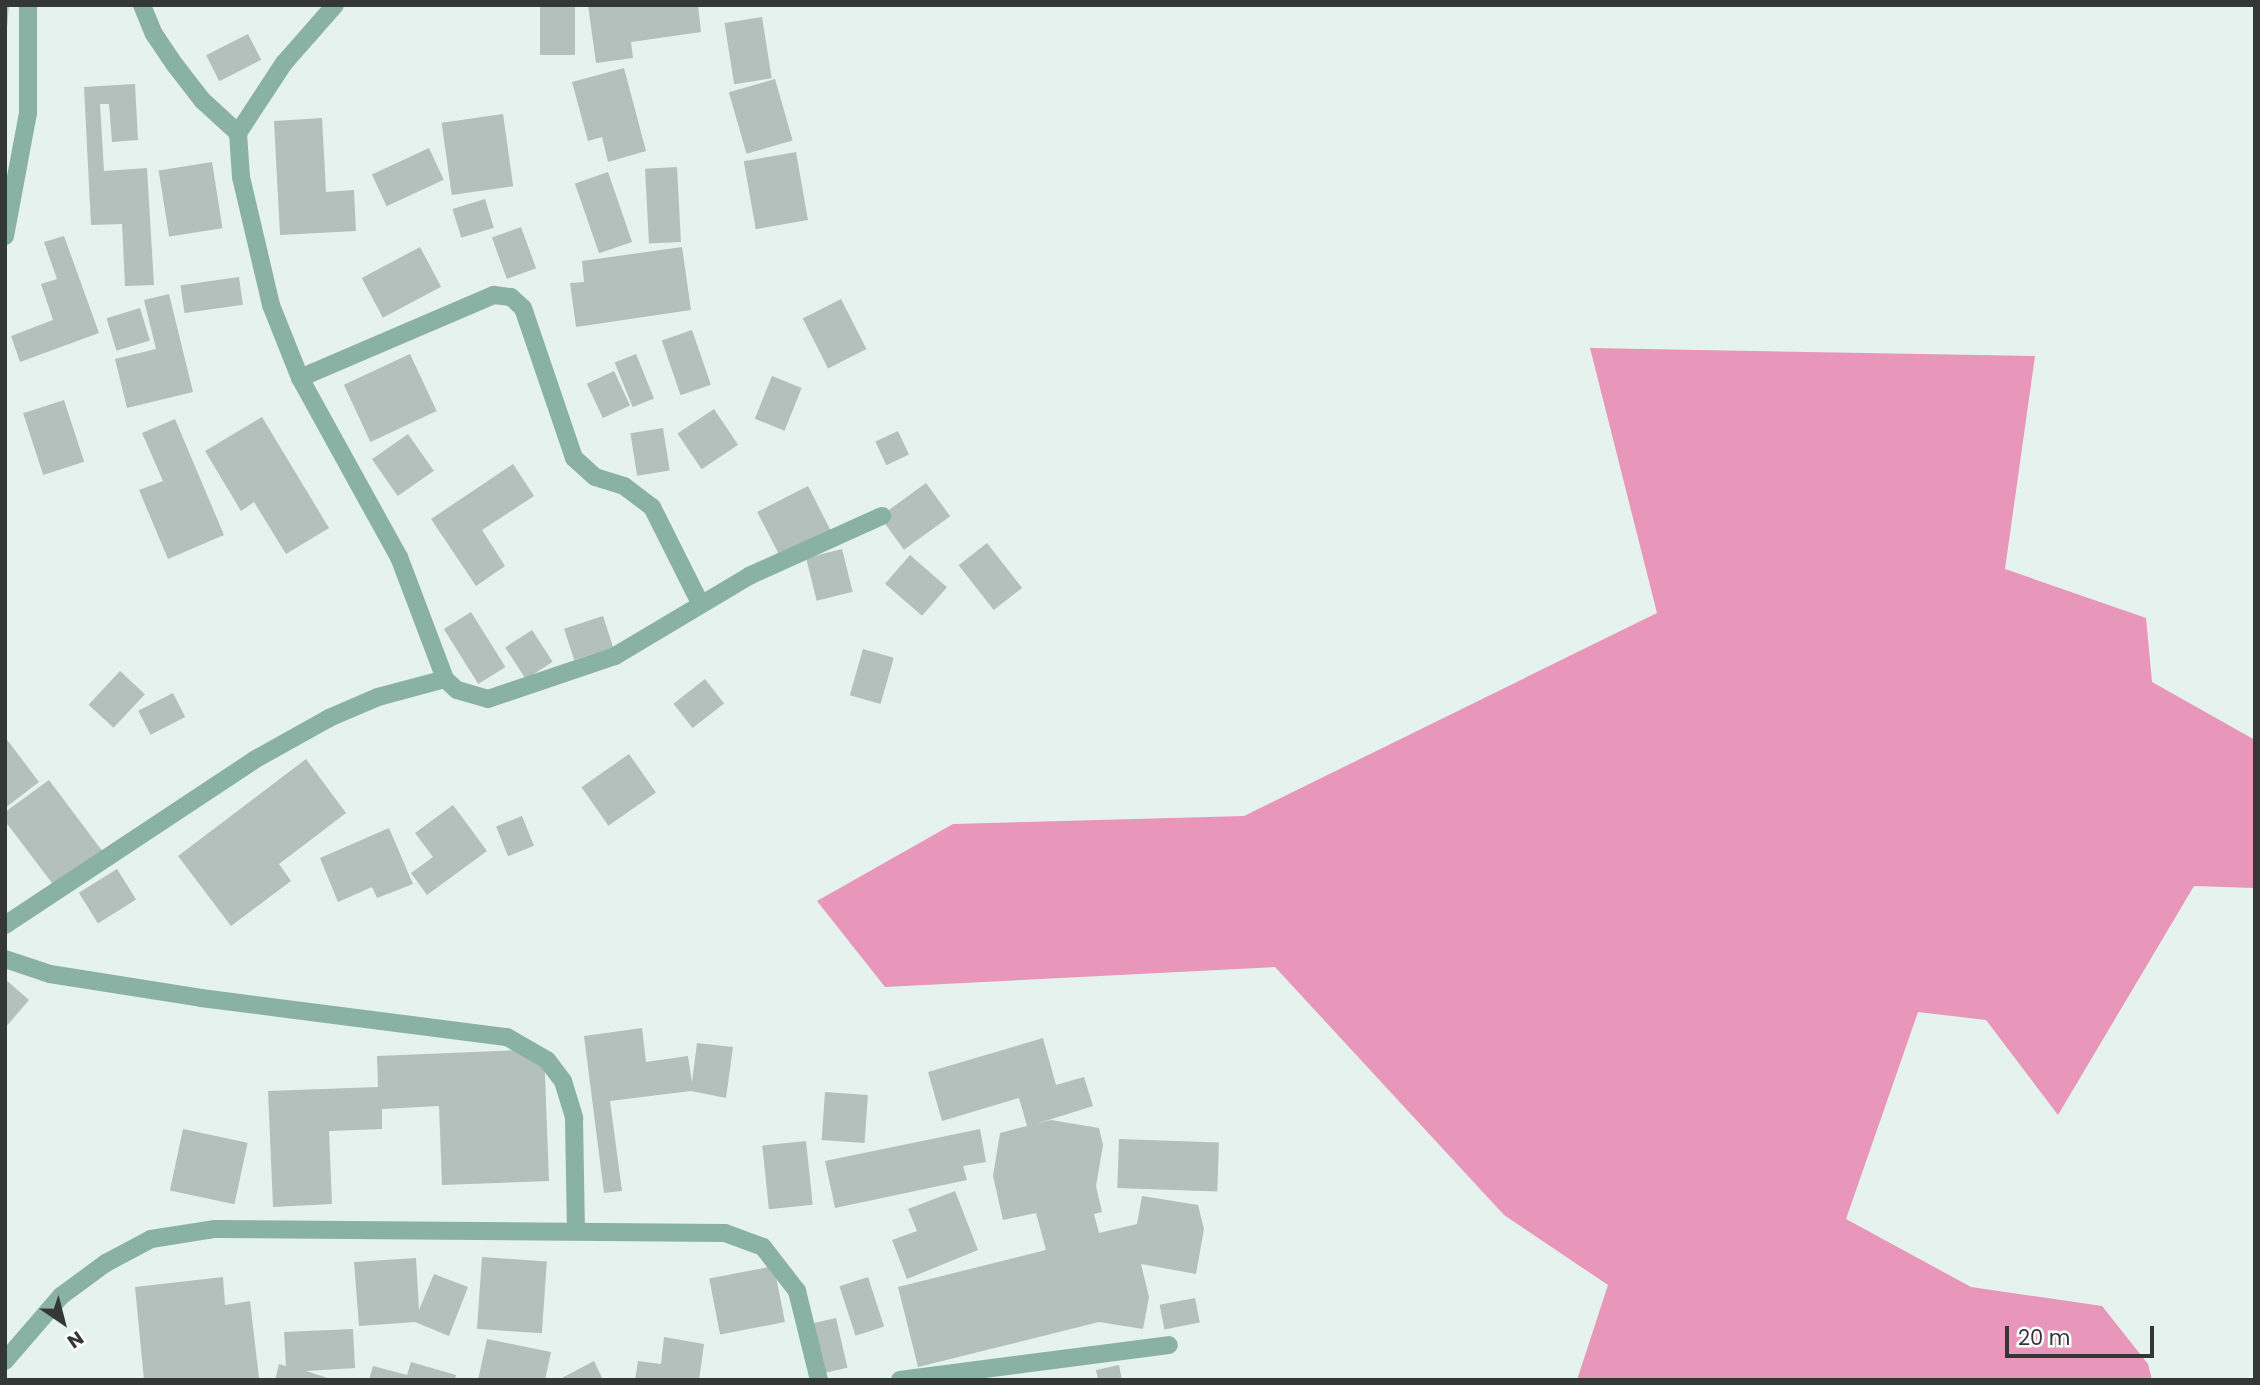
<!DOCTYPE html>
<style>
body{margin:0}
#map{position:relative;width:2260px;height:1385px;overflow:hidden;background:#e5f2ed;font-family:Poppins,sans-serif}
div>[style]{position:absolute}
.forest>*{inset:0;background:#e896b9}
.building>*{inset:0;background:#b4c0bc;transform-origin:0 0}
.minor>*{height:18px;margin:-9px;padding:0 9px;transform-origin:9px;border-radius:9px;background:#8ab2a4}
span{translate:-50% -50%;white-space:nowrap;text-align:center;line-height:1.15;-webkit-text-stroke:5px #fff;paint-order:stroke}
.frame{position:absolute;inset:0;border:7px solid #333836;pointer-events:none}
.north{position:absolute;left:28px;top:1287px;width:70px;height:70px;-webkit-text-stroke:5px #fff;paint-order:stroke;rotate:145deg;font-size:19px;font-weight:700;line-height:28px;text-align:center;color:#333836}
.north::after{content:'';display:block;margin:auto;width:24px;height:32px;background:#333836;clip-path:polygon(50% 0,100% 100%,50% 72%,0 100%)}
.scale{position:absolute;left:2005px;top:1326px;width:149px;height:32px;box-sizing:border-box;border:4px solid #333836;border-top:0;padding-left:9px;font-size:21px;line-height:24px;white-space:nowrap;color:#333836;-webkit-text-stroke:5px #fff;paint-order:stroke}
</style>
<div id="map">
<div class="forest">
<div style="clip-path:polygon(1590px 348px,2035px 356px,2005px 569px,2146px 618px,2152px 682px,2255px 740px,2255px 888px,2194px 886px,2058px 1115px,1986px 1020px,1918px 1012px,1846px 1219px,1971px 1287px,2102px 1306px,2148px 1364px,2152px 1380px,1577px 1380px,1608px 1285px,1504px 1215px,1275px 967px,885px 987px,817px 901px,953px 824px,1244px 816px,1657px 613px)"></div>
</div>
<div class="building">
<div style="clip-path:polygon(5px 5px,9px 5px,7px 28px,5px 28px)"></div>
<div style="left:540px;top:5px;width:35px;height:50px"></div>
<div style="clip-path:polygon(588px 5px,698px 5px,701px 32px,631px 42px,633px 58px,596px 63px)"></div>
<div style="left:762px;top:17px;width:62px;height:38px;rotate:81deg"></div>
<div style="left:248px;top:34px;width:29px;height:47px;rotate:63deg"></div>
<div style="clip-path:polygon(624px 68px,646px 151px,608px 162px,602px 137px,588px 141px,572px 82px)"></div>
<div style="left:775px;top:79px;width:64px;height:48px;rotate:74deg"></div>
<div style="clip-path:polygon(135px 84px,138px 140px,112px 142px,109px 104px,100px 104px,104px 171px,147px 168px,154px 285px,125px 286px,122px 224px,91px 225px,84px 87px)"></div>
<div style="left:503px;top:114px;width:73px;height:62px;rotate:82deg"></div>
<div style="clip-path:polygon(322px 118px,326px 192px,354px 190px,356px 231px,280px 235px,274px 121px)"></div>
<div style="left:429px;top:148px;width:35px;height:63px;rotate:65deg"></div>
<div style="left:796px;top:152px;width:69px;height:53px;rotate:80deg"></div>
<div style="left:212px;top:162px;width:67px;height:54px;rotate:81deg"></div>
<div style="left:677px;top:167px;width:75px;height:32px;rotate:87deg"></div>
<div style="left:608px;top:172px;width:74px;height:35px;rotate:71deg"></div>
<div style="left:485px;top:199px;width:30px;height:34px;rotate:73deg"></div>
<div style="left:521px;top:227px;width:44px;height:31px;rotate:70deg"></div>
<div style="clip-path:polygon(64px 236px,99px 333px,20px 362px,11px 336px,53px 320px,41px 284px,57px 279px,44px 242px)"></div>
<div style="left:420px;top:247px;width:45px;height:66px;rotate:62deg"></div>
<div style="clip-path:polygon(682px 247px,691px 310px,576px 327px,570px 283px,584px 282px,582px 261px)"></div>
<div style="left:239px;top:277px;width:28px;height:59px;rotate:82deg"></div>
<div style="clip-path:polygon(169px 294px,193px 392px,127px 408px,115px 359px,156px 349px,144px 300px)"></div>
<div style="left:841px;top:299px;width:56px;height:43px;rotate:63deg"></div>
<div style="left:140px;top:308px;width:34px;height:35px;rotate:73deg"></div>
<div style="left:692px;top:330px;width:58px;height:32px;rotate:71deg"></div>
<div style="left:410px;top:354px;width:63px;height:73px;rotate:65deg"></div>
<div style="left:636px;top:354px;width:48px;height:23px;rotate:68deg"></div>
<div style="left:614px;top:371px;width:38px;height:30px;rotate:65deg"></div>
<div style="left:772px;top:376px;width:32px;height:46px;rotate:22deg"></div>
<div style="left:64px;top:400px;width:65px;height:43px;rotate:72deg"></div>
<div style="left:714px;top:409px;width:43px;height:44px;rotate:56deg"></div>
<div style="clip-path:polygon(262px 417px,329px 528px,286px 554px,254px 502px,241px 511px,205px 451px)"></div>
<div style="clip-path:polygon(175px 419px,224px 535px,168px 559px,139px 490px,163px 481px,142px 433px)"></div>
<div style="left:663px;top:428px;width:43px;height:33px;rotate:81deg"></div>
<div style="left:898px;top:431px;width:26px;height:25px;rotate:65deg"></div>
<div style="left:408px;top:434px;width:45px;height:44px;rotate:55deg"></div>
<div style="clip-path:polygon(513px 464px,534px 496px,482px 530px,505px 566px,476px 586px,431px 519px)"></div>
<div style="left:926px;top:483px;width:41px;height:57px;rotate:54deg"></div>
<div style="left:808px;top:486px;width:51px;height:57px;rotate:63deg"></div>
<div style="left:987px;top:543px;width:57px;height:36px;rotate:52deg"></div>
<div style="left:842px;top:549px;width:44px;height:37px;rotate:76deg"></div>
<div style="left:910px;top:555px;width:49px;height:38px;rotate:41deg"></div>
<div style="left:471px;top:612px;width:65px;height:32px;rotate:58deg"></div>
<div style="left:603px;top:616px;width:33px;height:41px;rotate:72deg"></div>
<div style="left:532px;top:630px;width:38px;height:32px;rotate:57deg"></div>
<div style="left:863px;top:649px;width:32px;height:48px;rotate:16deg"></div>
<div style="left:120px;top:671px;width:34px;height:46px;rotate:43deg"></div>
<div style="left:705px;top:679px;width:31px;height:40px;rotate:52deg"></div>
<div style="left:173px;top:693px;width:27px;height:39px;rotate:63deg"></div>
<div style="clip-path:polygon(5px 737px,39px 782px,5px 808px)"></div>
<div style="left:629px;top:754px;width:47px;height:58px;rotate:55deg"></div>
<div style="clip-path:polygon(306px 759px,346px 813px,279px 864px,291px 881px,231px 926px,178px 856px)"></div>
<div style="clip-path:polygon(49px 780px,103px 852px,55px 887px,5px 821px,5px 812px)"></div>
<div style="clip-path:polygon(453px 805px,487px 851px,427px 895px,411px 873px,433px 857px,415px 833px)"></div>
<div style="left:522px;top:816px;width:32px;height:28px;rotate:68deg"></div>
<div style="clip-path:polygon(389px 828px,413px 884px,377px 898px,372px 887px,338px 902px,320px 858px)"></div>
<div style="left:117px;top:869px;width:36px;height:45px;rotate:58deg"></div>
<div style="clip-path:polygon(5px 979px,29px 1000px,5px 1028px)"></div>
<div style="clip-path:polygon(642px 1028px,646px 1062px,688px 1056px,692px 1082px,697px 1043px,733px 1047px,726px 1098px,691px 1091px,610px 1101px,622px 1191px,604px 1193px,584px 1036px)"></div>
<div style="clip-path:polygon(1043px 1038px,1056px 1085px,1084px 1077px,1093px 1106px,1036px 1124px,1051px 1120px,1099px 1128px,1103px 1145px,1096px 1186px,1102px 1212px,1094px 1214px,1099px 1233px,1137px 1224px,1142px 1196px,1198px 1205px,1204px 1229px,1196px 1274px,1141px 1264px,1149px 1297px,1143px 1329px,1099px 1322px,918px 1367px,898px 1287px,1046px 1250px,1036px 1213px,1003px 1220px,993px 1176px,1000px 1133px,1027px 1126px,1019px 1098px,942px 1121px,928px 1072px)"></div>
<div style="clip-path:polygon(544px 1049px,549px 1181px,442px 1185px,439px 1106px,382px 1109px,382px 1129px,329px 1131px,332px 1204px,273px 1207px,268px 1091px,378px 1087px,377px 1056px)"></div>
<div style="left:825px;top:1092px;width:43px;height:48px;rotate:4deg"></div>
<div style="left:183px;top:1129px;width:66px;height:63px;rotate:12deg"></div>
<div style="clip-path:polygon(980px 1129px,986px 1162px,963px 1166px,967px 1180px,835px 1208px,825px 1161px)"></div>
<div style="left:1119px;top:1139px;width:100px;height:49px;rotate:2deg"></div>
<div style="left:806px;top:1141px;width:64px;height:44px;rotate:84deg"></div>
<div style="clip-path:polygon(955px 1191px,978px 1250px,907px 1279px,892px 1240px,917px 1231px,908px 1209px)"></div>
<div style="left:482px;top:1257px;width:65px;height:72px;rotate:4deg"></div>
<div style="clip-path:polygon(416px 1258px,419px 1310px,434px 1274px,468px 1287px,449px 1336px,415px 1322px,359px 1326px,354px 1262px)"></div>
<div style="left:774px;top:1266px;width:57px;height:66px;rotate:79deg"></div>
<div style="clip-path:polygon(223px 1277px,225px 1305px,250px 1301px,259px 1378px,144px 1380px,135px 1287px)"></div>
<div style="left:868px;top:1277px;width:52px;height:30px;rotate:72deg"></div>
<div style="left:1195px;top:1298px;width:25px;height:36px;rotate:79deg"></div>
<div style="left:836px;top:1318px;width:51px;height:36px;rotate:77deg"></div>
<div style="clip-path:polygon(353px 1329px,355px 1368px,306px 1371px,334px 1380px,275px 1380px,279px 1364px,286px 1366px,284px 1332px)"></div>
<div style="clip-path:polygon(664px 1337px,704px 1344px,699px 1380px,635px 1380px,638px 1361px,661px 1364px)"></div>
<div style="clip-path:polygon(487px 1339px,551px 1352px,545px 1380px,478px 1380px)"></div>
<div style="clip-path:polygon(594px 1361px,603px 1380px,558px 1380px)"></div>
<div style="clip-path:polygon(411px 1362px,456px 1375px,455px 1380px,369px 1380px,373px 1366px,407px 1375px)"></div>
<div style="clip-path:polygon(1119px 1365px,1122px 1380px,1098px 1380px,1096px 1370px)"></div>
</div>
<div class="minor">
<div style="left:142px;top:5px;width:31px;rotate:68deg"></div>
<div style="left:154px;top:34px;width:37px;rotate:56deg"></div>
<div style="left:175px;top:65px;width:44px;rotate:52.4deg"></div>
<div style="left:202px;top:100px;width:49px;rotate:42.5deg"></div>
<div style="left:335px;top:5px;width:77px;rotate:131.3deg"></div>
<div style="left:284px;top:63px;width:84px;rotate:123.3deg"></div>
<div style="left:238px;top:133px;width:44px;rotate:86.1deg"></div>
<div style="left:241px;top:177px;width:131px;rotate:76.8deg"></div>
<div style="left:271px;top:305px;width:79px;rotate:68.3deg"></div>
<div style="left:300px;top:378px;width:205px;rotate:61.1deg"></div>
<div style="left:399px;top:557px;width:130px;rotate:69.3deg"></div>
<div style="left:445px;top:679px;width:16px;rotate:43deg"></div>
<div style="left:457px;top:690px;width:32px;rotate:16deg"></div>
<div style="left:488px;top:699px;width:134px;rotate:-18.7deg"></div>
<div style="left:615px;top:656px;width:156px;rotate:-30.8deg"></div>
<div style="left:749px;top:576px;width:146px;rotate:-24.3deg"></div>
<div style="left:5px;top:236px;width:125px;rotate:-79.4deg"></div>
<div style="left:28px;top:113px;width:108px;rotate:-90deg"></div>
<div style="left:300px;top:378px;width:211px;rotate:-23.2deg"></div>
<div style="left:494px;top:295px;width:17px;rotate:7deg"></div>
<div style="left:511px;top:297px;width:16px;rotate:43deg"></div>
<div style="left:523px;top:308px;width:158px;rotate:71.2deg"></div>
<div style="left:574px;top:458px;width:28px;rotate:42deg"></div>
<div style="left:595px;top:477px;width:30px;rotate:17deg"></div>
<div style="left:624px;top:486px;width:35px;rotate:37deg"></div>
<div style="left:652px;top:507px;width:107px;rotate:63.4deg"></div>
<div style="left:5px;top:925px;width:299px;rotate:-33.5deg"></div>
<div style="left:254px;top:760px;width:86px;rotate:-29.2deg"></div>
<div style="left:329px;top:718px;width:53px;rotate:-23.2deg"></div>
<div style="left:378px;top:697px;width:69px;rotate:-15deg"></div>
<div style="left:5px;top:959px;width:47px;rotate:18.4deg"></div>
<div style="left:50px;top:974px;width:153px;rotate:9deg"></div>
<div style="left:201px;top:998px;width:308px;rotate:7.3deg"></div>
<div style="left:507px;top:1037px;width:46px;rotate:29.9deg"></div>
<div style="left:547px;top:1060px;width:26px;rotate:53deg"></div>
<div style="left:563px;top:1081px;width:39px;rotate:73deg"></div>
<div style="left:574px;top:1118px;width:113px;rotate:89deg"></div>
<div style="left:5px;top:1361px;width:86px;rotate:-49.3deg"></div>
<div style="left:61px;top:1296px;width:56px;rotate:-36.3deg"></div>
<div style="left:106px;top:1263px;width:51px;rotate:-28.1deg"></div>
<div style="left:151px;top:1239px;width:65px;rotate:-8.9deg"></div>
<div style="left:215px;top:1229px;width:510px;rotate:0.45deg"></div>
<div style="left:725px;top:1233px;width:40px;rotate:20.2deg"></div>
<div style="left:763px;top:1247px;width:56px;rotate:52.3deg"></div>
<div style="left:797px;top:1291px;width:92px;rotate:76.1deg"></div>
<div style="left:900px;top:1380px;width:271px;rotate:-7.4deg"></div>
</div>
<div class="frame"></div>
<div class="north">N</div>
<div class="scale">20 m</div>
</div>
